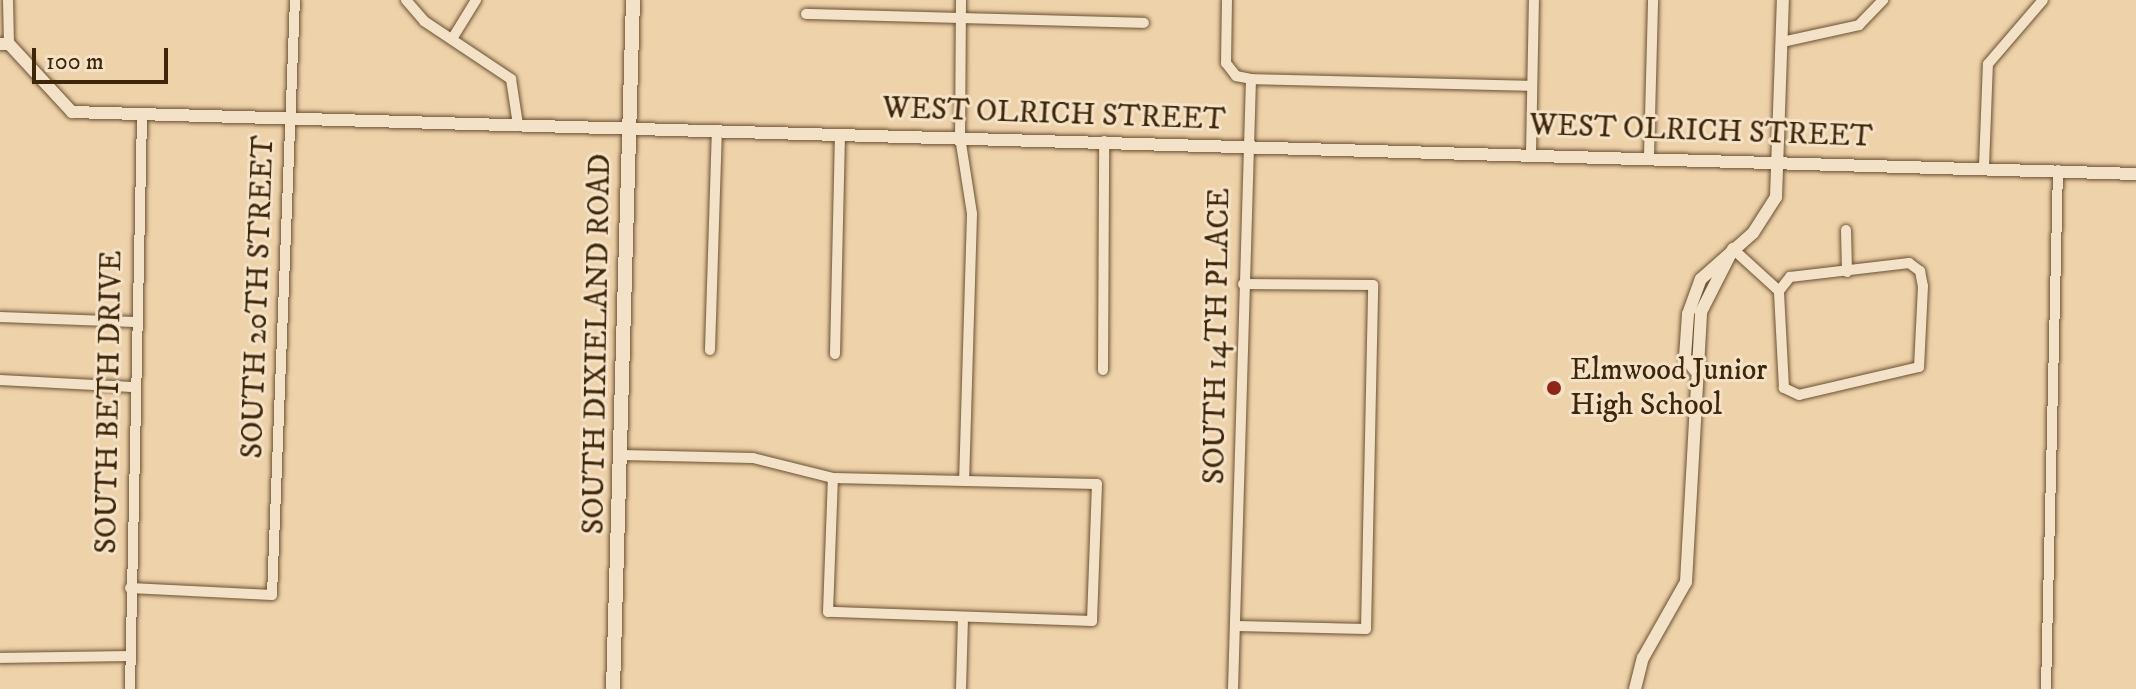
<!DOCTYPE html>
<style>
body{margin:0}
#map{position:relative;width:2136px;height:689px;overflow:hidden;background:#eed2aa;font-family:"IM FELL DW Pica",serif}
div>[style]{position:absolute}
.roads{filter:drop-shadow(0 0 2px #6b5131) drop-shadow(0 0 2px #6b5131)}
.minor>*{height:10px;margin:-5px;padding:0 5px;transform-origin:5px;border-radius:5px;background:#f4e2c8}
.tertiary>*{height:12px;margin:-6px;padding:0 6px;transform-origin:6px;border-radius:6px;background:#f4e2c8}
.secondary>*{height:14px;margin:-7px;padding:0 7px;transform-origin:7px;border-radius:7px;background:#f4e2c8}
.dots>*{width:22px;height:22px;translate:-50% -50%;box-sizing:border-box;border:4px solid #f4e2c8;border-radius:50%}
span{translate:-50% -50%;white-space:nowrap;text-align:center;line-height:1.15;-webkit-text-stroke:6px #f4e2c8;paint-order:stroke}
.street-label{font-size:30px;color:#3f2609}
.poi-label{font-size:30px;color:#3f2609}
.left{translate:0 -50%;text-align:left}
.scale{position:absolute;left:32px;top:48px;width:136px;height:36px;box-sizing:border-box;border:4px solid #3f2609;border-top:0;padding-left:10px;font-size:24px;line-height:28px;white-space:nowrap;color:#3f2609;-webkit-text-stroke:6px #f4e2c8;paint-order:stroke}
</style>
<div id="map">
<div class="roads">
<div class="minor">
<div style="left:8px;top:0;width:44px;rotate:88.7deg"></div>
<div style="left:406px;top:0;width:28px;rotate:49deg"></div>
<div style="left:424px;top:21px;width:105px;rotate:33.7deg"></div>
<div style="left:511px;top:79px;width:47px;rotate:81.3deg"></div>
<div style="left:961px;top:0;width:137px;rotate:90.4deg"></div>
<div style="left:960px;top:137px;width:78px;rotate:81.1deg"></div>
<div style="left:972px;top:214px;width:267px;rotate:91.7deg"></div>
<div style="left:1227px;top:0;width:63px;rotate:90.9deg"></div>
<div style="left:1226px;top:63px;width:16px;rotate:52deg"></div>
<div style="left:1236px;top:76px;width:15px;rotate:11deg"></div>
<div style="left:1251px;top:79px;width:610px;rotate:91.69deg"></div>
<div style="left:806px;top:14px;width:338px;rotate:1.5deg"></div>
<div style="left:452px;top:39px;width:46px;rotate:-58.4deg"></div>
<div style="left:1782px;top:42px;width:79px;rotate:-12.4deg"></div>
<div style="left:1859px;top:25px;width:35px;rotate:-46deg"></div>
<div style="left:1251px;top:79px;width:281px;rotate:1.4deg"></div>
<div style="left:1531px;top:153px;width:153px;rotate:-88.9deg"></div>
<div style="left:1649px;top:156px;width:156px;rotate:-88.5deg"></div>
<div style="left:1984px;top:166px;width:102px;rotate:-87.8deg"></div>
<div style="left:1988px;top:64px;width:84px;rotate:-49.3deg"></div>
<div style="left:1846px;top:230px;width:42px;rotate:88.6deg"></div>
<div style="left:1733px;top:249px;width:62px;rotate:42.4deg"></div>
<div style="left:1909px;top:263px;width:14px;rotate:36deg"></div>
<div style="left:1920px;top:271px;width:15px;rotate:79deg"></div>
<div style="left:1923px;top:286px;width:81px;rotate:92.8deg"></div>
<div style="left:1919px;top:367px;width:123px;rotate:166.9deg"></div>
<div style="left:1799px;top:395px;width:17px;rotate:-155deg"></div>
<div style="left:1784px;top:388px;width:97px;rotate:-93deg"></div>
<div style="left:1779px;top:291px;width:18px;rotate:-52deg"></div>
<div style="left:1790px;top:277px;width:120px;rotate:-6.7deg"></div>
<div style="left:0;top:317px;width:135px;rotate:2.1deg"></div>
<div style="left:710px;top:350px;width:220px;rotate:-88.2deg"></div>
<div style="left:835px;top:354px;width:219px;rotate:-88.7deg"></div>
<div style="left:1103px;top:370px;width:229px;rotate:-89.7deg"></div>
<div style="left:0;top:380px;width:132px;rotate:3deg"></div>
<div style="left:622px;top:455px;width:131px;rotate:1.3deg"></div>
<div style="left:753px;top:458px;width:82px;rotate:14deg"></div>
<div style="left:833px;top:478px;width:264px;rotate:1.3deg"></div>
<div style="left:1097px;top:484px;width:137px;rotate:92.1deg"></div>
<div style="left:1092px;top:621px;width:264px;rotate:-178deg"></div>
<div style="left:828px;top:612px;width:134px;rotate:-87.9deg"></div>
<div style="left:130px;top:588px;width:142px;rotate:2.8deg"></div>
<div style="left:272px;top:595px;width:595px;rotate:-87.79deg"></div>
<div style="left:1236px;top:626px;width:130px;rotate:1.3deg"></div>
<div style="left:1366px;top:629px;width:344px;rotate:-88.8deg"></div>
<div style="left:1373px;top:285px;width:130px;rotate:-179.6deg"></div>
<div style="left:0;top:658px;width:126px;rotate:-0.9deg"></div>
<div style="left:130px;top:689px;width:573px;rotate:-88.8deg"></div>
<div style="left:961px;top:689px;width:70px;rotate:-88.4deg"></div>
<div style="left:2046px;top:689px;width:519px;rotate:-88.68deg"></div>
</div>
<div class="tertiary">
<div style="left:0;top:44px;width:9px"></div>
<div style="left:9px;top:44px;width:93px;rotate:47.2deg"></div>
<div style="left:72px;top:112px;width:2065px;rotate:1.72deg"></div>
<div style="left:1695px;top:370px;width:16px;rotate:-128deg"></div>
<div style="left:1685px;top:357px;width:43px;rotate:-86deg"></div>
<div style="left:1688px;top:314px;width:37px;rotate:-70deg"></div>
<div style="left:1701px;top:279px;width:69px;rotate:-41.5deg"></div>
<div style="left:1753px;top:233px;width:43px;rotate:-57.4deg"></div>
<div style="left:1776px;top:197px;width:197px;rotate:-88deg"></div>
<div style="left:1635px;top:689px;width:32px;rotate:-76deg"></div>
<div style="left:1643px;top:658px;width:87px;rotate:-60.5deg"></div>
<div style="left:1686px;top:582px;width:270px;rotate:-86.8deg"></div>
<div style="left:1701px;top:312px;width:71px;rotate:-63.1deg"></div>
</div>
<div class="secondary">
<div style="left:613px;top:689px;width:689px;rotate:-88.34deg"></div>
</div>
</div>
<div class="dots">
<div style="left:1554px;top:388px;background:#8f2418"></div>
</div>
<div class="street-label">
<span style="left:1054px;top:115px;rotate:2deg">WEST OLRICH STREET</span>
<span style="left:1701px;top:132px;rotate:2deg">WEST OLRICH STREET</span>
<span style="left:259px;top:297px;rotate:-88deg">SOUTH 20TH STREET</span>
<span style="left:1218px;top:336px;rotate:-89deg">SOUTH 14TH PLACE</span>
<span style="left:598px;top:344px;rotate:-89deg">SOUTH DIXIELAND ROAD</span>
<span style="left:110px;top:402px;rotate:-89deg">SOUTH BETH DRIVE</span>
</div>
<div class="poi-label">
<span class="left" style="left:1570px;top:388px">Elmwood Junior<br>High School</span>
</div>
<div class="scale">100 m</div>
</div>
